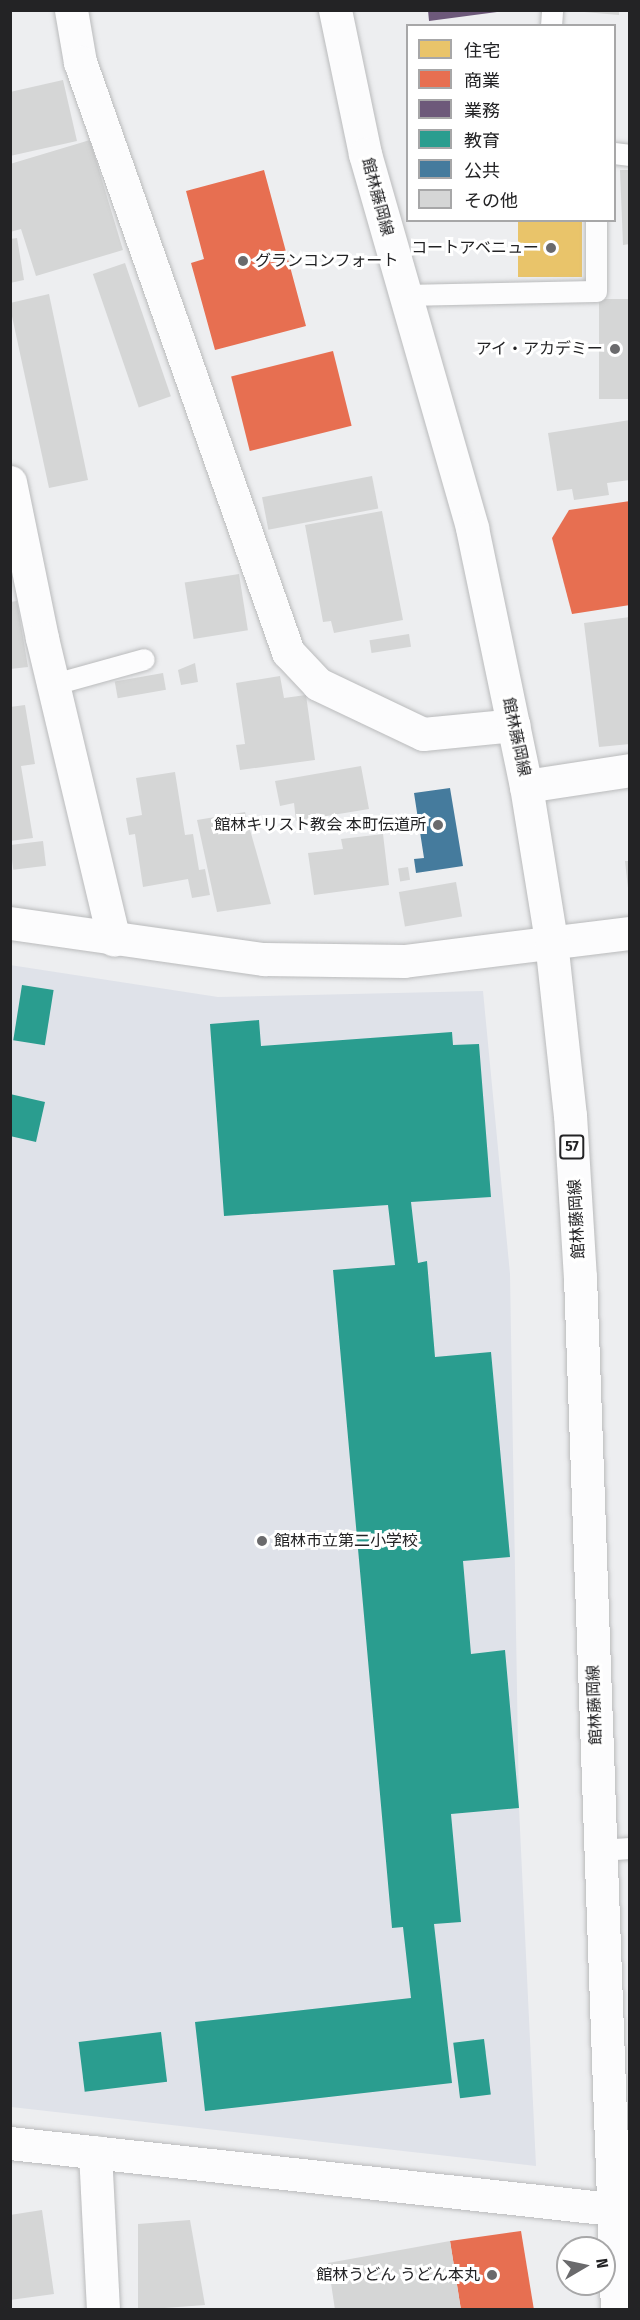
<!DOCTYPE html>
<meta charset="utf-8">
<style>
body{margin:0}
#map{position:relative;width:640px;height:2320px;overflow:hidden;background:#edeef0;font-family:"Fira Sans Condensed","Noto Sans JP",sans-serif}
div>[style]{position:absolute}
.built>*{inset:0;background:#dfe2e9}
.homes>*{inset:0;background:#e9c46a;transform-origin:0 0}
.shops>*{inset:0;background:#e76f51;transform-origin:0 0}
.offices>*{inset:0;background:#6d597a}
.schools>*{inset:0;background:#2a9d8f;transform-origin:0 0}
.public>*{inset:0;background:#457b9d}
.building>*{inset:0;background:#d5d6d6;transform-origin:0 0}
.roads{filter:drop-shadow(0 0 2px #babbbc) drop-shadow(0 0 2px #babbbc)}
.service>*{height:21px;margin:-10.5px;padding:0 10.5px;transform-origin:10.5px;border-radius:10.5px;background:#fcfcfd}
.minor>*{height:33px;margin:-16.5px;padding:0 16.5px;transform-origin:16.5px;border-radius:16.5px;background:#fcfcfd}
.primary>*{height:33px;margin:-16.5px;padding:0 16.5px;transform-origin:16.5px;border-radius:16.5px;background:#fcfcfd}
.dots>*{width:16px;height:16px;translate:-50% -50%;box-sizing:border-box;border:3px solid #fff;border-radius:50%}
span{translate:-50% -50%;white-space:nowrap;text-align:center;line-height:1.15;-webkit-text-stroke:6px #fff;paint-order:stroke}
.shield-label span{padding:2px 4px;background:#fff;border:2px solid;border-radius:4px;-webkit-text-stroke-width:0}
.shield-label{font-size:15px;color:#232325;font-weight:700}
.street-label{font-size:16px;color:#232325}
.poi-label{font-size:16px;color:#232325}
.right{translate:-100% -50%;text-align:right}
.left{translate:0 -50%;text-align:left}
.frame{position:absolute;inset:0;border:12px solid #232325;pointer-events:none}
.legend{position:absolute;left:406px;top:24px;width:210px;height:198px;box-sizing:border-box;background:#fff;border:2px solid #a7a7a8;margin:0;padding:8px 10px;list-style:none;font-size:18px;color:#232325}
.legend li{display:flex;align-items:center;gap:12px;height:30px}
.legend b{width:30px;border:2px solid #a7a7a8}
.north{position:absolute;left:556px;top:2236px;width:60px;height:60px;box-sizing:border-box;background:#fff;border:2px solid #a7a7a8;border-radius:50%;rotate:81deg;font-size:16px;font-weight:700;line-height:24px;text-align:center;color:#232325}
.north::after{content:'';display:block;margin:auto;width:21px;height:27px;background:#6a6a6c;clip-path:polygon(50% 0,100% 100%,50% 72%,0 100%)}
</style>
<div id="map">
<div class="built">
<div style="clip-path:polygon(10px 965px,218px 997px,483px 991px,510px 1274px,519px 1808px,536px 2166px,11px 2107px)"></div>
</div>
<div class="homes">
<div style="left:518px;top:220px;width:64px;height:57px"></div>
</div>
<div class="shops">
<div style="clip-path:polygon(264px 170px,306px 326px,215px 350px,191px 263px,204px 259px,186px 191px)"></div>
<div style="left:333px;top:351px;width:77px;height:105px;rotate:76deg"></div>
<div style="clip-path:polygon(630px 501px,630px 605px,572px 614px,552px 538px,569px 510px)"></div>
<div style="clip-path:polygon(521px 2231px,534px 2310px,461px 2310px,450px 2241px)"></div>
</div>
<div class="offices">
<div style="clip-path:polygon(428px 10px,497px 10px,497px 12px,429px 21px)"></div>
</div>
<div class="schools">
<div style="left:22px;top:985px;width:32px;height:56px;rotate:9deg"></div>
<div style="clip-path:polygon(259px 1020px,261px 1046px,452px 1032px,453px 1045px,479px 1044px,491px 1197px,411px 1202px,418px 1263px,427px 1261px,435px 1357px,491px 1352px,510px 1557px,463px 1561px,471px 1654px,505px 1650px,519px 1808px,451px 1814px,461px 1922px,434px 1924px,452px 2083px,205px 2111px,195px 2022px,411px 1998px,403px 1927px,392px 1928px,333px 1270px,395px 1265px,388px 1205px,224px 1216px,210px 1024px)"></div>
<div style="clip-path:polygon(10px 1094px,45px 1102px,36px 1142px,10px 1136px)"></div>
<div style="left:161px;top:2032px;width:50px;height:83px;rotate:83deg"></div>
<div style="left:484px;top:2039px;width:56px;height:31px;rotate:83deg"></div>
</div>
<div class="public">
<div style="clip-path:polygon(450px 788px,463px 866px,416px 873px,414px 859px,424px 858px,414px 793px)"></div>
</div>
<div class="building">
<div style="clip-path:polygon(561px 10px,619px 10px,619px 15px)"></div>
<div style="clip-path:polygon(63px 80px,77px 141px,10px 156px,10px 92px)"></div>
<div style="clip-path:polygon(90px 140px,123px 250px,36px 276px,21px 229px,10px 232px,10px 164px)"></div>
<div style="clip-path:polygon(620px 170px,630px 170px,630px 244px,623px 245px)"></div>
<div style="clip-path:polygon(17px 238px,24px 280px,10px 283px,10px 239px)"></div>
<div style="left:125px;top:263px;width:141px;height:34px;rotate:71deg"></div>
<div style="clip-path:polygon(49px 294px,88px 480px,49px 488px,10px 307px,10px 303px)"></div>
<div style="left:630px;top:299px;width:100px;height:31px;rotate:90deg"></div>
<div style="clip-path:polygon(630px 420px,630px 480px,607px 483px,609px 495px,574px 500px,572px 489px,557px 491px,548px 433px)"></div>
<div style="left:372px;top:476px;width:33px;height:112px;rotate:79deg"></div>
<div style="clip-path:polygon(382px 511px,403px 620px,334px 633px,331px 621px,323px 622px,305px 525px)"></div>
<div style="left:239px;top:574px;width:57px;height:55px;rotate:81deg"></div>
<div style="clip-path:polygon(17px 601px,28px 667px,10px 669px,10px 602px)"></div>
<div style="clip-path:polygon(630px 617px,630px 744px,599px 747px,584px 623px)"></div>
<div style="left:409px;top:634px;width:13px;height:40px;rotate:81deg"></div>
<div style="clip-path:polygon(195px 663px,198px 682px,181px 685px,178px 670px)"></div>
<div style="left:163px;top:673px;width:17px;height:49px;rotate:80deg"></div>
<div style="clip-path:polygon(280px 676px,284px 698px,306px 695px,315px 760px,240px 770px,236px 745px,245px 744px,236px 683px)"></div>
<div style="clip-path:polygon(25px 705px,35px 764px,21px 766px,33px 838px,10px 841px,10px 707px)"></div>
<div style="clip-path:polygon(361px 766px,369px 809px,296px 821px,294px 803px,280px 806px,275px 781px)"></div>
<div style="clip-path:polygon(175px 772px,185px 835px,193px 834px,199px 870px,205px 869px,210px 895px,192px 898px,188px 879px,143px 887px,135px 834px,129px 835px,126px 818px,142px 815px,136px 778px)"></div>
<div style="clip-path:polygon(245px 812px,271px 904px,217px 912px,197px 820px)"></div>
<div style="clip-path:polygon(383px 834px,389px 885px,314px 895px,308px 853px,343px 849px,341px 839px)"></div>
<div style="left:43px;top:841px;width:25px;height:33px;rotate:83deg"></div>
<div style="clip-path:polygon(625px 861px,630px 861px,630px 888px,628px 888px)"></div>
<div style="left:408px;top:867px;width:13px;height:10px;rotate:81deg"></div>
<div style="left:456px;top:882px;width:35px;height:58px;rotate:80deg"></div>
<div style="clip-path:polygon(42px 2210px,54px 2294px,10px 2300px,10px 2215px)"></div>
<div style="clip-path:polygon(190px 2220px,205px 2305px,138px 2310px,138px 2224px)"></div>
<div style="clip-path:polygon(450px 2241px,461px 2310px,335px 2310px,328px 2263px)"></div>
</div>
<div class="roads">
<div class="service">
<div style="left:551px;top:26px;width:16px;rotate:-86deg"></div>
<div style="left:614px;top:153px;width:16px;rotate:7deg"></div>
<div style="left:403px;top:295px;width:193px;rotate:-1.2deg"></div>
<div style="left:596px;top:291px;width:71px;rotate:-90deg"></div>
<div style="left:54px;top:684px;width:93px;rotate:-15.5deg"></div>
<div style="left:600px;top:1850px;width:30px;rotate:-4deg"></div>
</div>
<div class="minor">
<div style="left:71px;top:10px;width:53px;rotate:80.2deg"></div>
<div style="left:80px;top:62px;width:626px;rotate:70.58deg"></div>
<div style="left:288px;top:652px;width:44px;rotate:46.8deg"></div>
<div style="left:318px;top:684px;width:116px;rotate:25.5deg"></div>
<div style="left:423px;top:734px;width:91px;rotate:-5.6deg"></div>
<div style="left:10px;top:482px;width:159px;rotate:78.4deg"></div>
<div style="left:42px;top:638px;width:310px;rotate:76.6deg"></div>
<div style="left:526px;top:786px;width:105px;rotate:-8.7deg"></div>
<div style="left:10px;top:923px;width:257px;rotate:8.1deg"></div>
<div style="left:264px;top:959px;width:140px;rotate:0.8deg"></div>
<div style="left:404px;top:961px;width:228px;rotate:-7.1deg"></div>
<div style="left:10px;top:2143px;width:624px;rotate:6.26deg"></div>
<div style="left:95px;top:2152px;width:158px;rotate:87.1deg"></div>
</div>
<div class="primary">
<div style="left:335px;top:10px;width:147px;rotate:78.2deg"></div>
<div style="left:365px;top:154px;width:389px;rotate:74deg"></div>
<div style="left:472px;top:528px;width:264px;rotate:78.2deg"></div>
<div style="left:526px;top:786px;width:157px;rotate:80.8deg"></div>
<div style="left:551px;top:941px;width:175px;rotate:83.8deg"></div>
<div style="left:570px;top:1115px;width:162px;rotate:86.5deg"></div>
<div style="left:580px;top:1277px;width:1034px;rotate:87.95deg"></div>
</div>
</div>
<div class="dots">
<div style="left:551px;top:248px;background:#6a6a6c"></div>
<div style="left:243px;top:261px;background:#6a6a6c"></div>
<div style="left:615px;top:349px;background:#6a6a6c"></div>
<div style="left:438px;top:825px;background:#6a6a6c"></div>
<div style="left:262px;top:1541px;background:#6a6a6c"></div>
<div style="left:492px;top:2275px;background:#6a6a6c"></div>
</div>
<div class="shield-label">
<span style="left:572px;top:1147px">57</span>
</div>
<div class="street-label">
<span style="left:377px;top:197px;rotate:75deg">館林藤岡線</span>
<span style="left:516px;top:737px;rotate:78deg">館林藤岡線</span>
<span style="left:577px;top:1219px;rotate:-93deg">館林藤岡線</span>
<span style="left:595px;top:1705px;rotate:-92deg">館林藤岡線</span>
</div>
<div class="poi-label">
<span class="right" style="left:539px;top:248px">コートアベニュー</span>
<span class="left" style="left:255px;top:261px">グランコンフォート</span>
<span class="right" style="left:603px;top:349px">アイ・アカデミー</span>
<span class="right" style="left:426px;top:825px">館林キリスト教会 本町伝道所</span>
<span class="left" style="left:274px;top:1541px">館林市立第二小学校</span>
<span class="right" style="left:480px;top:2275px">館林うどん うどん本丸</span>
</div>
<div class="frame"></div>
<ul class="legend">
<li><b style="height:16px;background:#e9c46a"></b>住宅</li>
<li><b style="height:16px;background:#e76f51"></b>商業</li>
<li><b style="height:16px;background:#6d597a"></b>業務</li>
<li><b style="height:16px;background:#2a9d8f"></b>教育</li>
<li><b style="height:16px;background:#457b9d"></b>公共</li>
<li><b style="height:16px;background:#d5d6d6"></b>その他</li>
</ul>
<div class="north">N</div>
</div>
